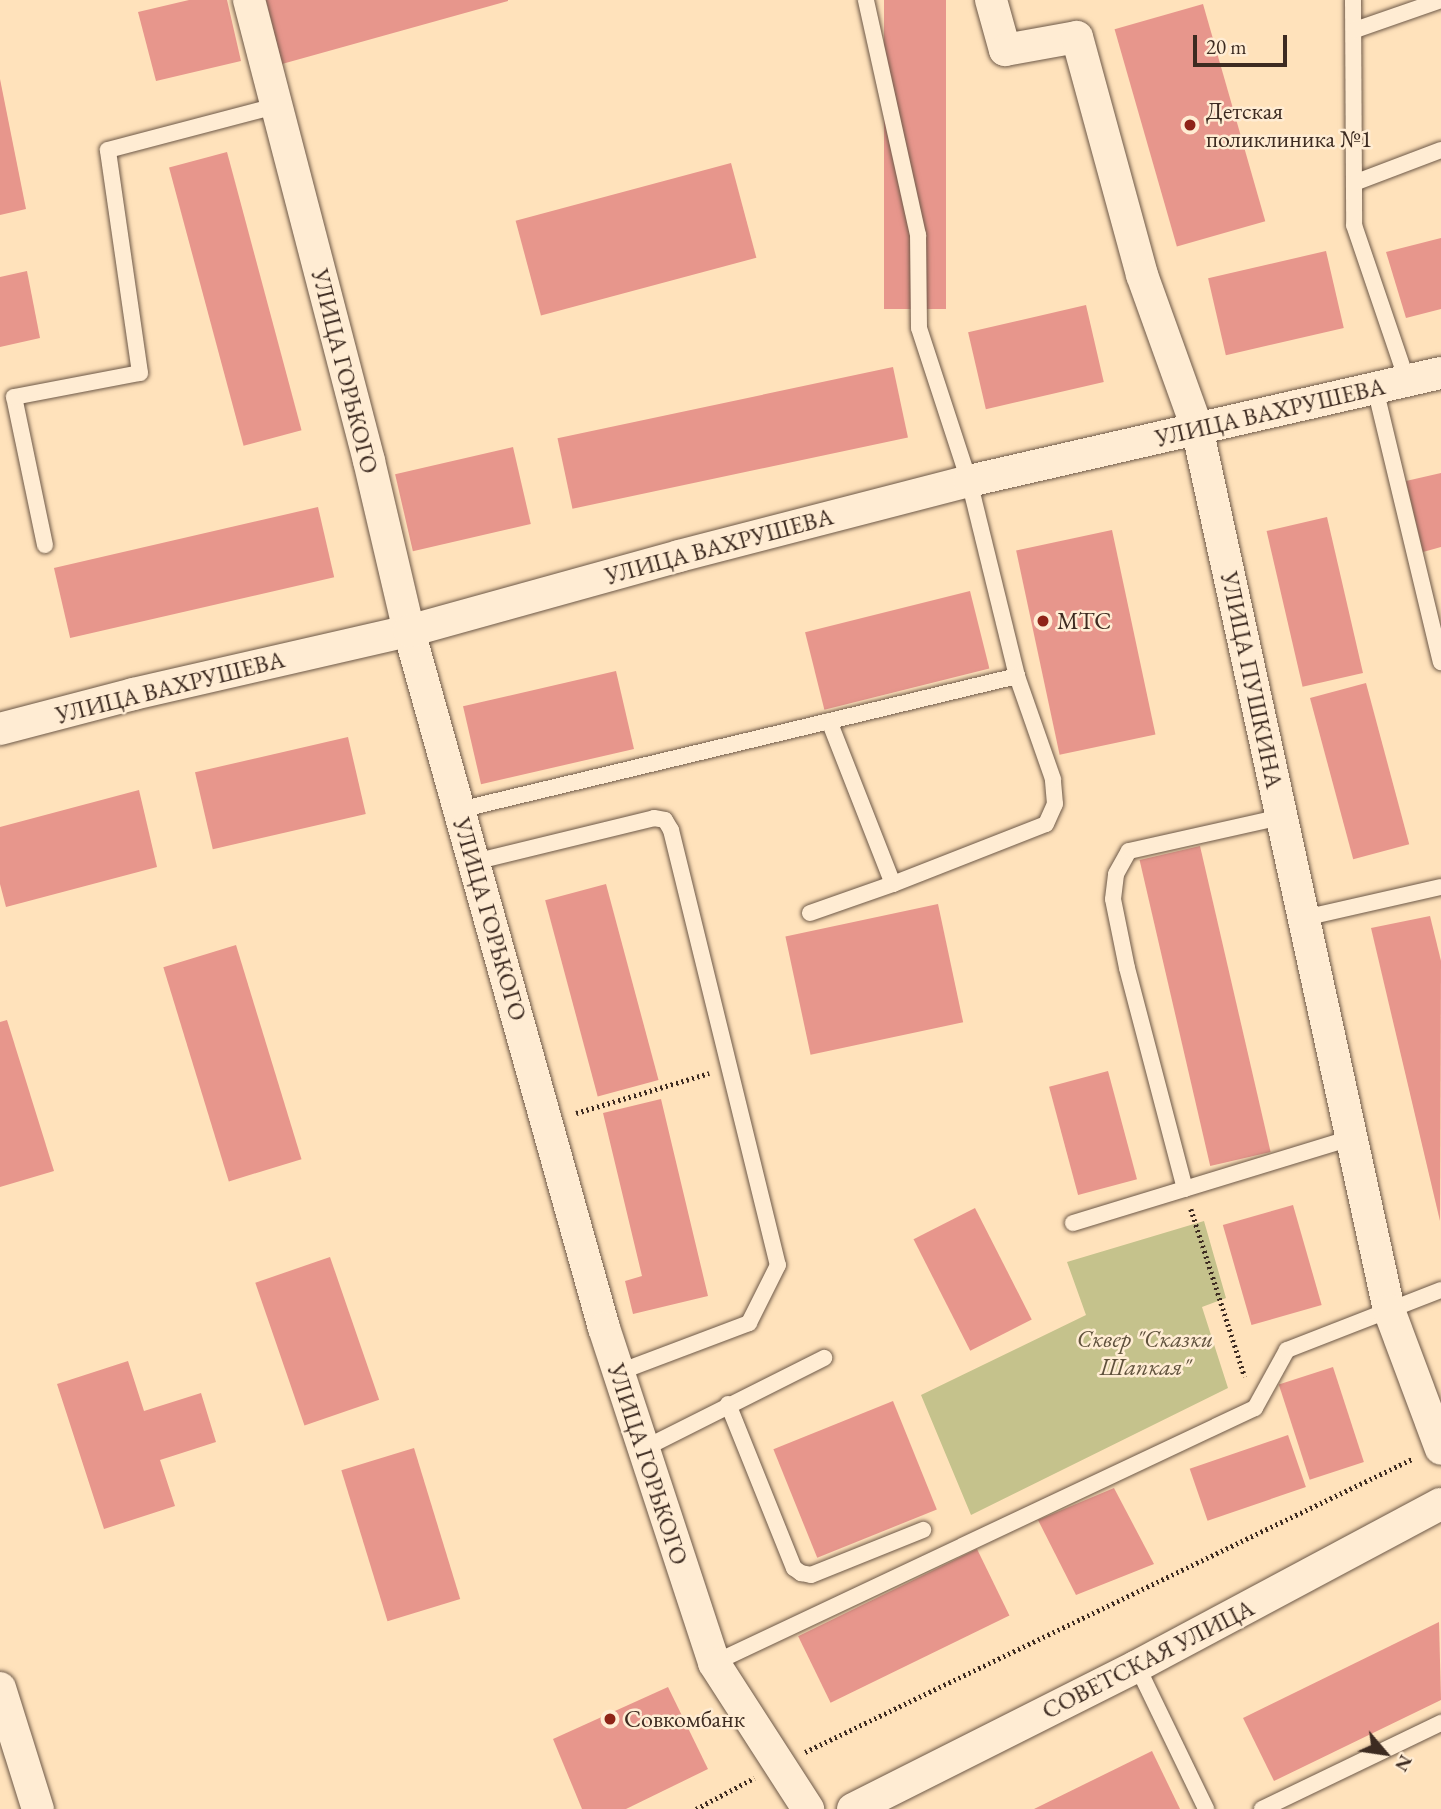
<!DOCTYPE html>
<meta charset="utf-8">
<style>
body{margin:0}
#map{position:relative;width:1441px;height:1809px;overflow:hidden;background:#ffe2bb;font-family:"EB Garamond",serif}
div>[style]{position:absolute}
.green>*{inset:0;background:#c5c28c}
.building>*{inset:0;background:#e7968c;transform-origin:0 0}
.path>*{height:4.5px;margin-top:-2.25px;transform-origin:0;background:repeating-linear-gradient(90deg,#3d2b21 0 2px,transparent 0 5.5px)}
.roads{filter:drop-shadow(0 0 2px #6e5948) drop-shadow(0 0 2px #6e5948)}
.service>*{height:16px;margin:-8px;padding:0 8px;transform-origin:8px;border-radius:8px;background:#ffecd3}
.minor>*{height:32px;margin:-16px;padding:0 16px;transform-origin:16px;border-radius:16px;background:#ffecd3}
.dots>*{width:19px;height:19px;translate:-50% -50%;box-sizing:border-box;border:4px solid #ffecd3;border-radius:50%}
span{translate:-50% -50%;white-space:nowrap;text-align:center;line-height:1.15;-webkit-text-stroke:5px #ffecd3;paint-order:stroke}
.poi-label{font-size:24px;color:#3d2b21}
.left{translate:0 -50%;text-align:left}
.street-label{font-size:24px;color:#3d2b21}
.park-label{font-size:24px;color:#5f513c;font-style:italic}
.north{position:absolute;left:1350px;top:1718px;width:70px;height:70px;-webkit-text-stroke:5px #ffecd3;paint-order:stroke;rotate:119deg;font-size:19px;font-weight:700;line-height:28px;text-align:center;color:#3d2b21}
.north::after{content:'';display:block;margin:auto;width:24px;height:32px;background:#3d2b21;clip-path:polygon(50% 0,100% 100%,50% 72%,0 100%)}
.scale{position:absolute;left:1193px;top:35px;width:94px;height:32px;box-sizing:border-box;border:4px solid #3d2b21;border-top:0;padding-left:9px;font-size:21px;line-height:24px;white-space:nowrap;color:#3d2b21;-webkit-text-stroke:5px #ffecd3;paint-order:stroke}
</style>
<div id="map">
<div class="green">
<div style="clip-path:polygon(1204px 1221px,1226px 1298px,1202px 1307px,1228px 1388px,971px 1515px,921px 1395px,1086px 1315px,1067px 1262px)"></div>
</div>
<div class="building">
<div style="clip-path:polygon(189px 0,227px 0,241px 61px,156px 81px,138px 12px)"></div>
<div style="clip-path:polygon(266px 0,508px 0,508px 1px,282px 64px)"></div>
<div style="left:884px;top:0;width:62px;height:309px"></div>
<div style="left:1203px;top:4px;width:226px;height:92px;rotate:74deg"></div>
<div style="clip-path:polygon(0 79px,26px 209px,0 215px)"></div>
<div style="left:227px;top:152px;width:288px;height:60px;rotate:75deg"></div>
<div style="left:731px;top:163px;width:98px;height:223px;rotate:75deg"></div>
<div style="clip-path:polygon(1441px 238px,1441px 309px,1406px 318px,1386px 252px)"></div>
<div style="left:1326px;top:251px;width:79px;height:121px;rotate:77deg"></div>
<div style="clip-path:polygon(27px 271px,40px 338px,0 347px,0 277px)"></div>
<div style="left:1086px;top:305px;width:79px;height:121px;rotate:77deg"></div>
<div style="left:893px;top:367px;width:72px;height:343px;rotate:78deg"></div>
<div style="left:513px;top:447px;width:79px;height:121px;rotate:77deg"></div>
<div style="clip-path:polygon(1441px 473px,1441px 547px,1423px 552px,1406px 481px)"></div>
<div style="left:318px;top:507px;width:72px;height:271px;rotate:77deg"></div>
<div style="left:1327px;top:517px;width:160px;height:62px;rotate:77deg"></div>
<div style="left:1112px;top:530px;width:209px;height:98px;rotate:78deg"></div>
<div style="left:970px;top:591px;width:80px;height:170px;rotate:76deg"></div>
<div style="left:616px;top:671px;width:80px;height:157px;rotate:77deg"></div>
<div style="left:1366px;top:683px;width:167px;height:58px;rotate:75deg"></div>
<div style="left:348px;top:737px;width:79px;height:157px;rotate:77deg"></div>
<div style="clip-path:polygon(139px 790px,157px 867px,6px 907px,0 884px,0 827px)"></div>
<div style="left:1200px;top:846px;width:314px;height:62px;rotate:77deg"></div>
<div style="left:606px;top:884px;width:203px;height:63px;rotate:75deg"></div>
<div style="left:938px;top:904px;width:121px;height:156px;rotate:78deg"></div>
<div style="clip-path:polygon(1430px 916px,1441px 961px,1440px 1221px,1371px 928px)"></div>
<div style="left:236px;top:945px;width:224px;height:76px;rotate:73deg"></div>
<div style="clip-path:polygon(7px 1020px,54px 1171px,0 1187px,0 1022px)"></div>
<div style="left:1108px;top:1071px;width:112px;height:61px;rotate:75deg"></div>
<div style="clip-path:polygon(661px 1099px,708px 1296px,633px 1314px,625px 1281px,642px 1276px,603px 1113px)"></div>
<div style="left:1293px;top:1205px;width:104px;height:73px;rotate:74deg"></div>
<div style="left:975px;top:1208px;width:125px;height:69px;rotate:63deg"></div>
<div style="left:330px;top:1257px;width:151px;height:79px;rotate:71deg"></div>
<div style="clip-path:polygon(128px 1361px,144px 1411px,201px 1393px,216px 1442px,160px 1460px,175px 1506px,104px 1529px,57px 1384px)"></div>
<div style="left:1333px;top:1367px;width:100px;height:57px;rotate:72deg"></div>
<div style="left:893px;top:1401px;width:117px;height:129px;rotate:68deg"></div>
<div style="left:1288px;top:1435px;width:55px;height:104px;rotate:71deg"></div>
<div style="left:414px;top:1448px;width:158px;height:76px;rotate:73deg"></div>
<div style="clip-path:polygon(1114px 1488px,1154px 1564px,1076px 1595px,1038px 1520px)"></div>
<div style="left:977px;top:1549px;width:74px;height:199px;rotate:64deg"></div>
<div style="clip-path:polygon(1439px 1622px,1441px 1700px,1274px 1781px,1243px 1718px)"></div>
<div style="clip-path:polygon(668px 1687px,708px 1769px,626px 1809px,582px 1809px,553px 1739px)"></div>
<div style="clip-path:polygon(1152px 1751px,1180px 1809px,1034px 1809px)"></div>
</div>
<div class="path">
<div style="left:576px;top:1113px;width:139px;rotate:-16.7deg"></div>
<div style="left:1191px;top:1209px;width:176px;rotate:72.2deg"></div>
<div style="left:805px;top:1752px;width:674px;rotate:-25.77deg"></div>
<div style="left:696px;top:1809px;width:66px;rotate:-28.1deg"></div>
</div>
<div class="roads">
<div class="service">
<div style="left:1353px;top:0;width:225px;rotate:89.7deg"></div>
<div style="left:1354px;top:225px;width:165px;rotate:71.2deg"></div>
<div style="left:1355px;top:30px;width:91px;rotate:-19.2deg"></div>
<div style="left:1354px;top:183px;width:93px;rotate:-20.8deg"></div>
<div style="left:1375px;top:388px;width:282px;rotate:76.5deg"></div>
<div style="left:45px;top:545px;width:151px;rotate:-101.8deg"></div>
<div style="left:14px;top:397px;width:128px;rotate:-10.8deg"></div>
<div style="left:140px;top:373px;width:225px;rotate:-98.2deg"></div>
<div style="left:108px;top:150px;width:174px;rotate:-14.7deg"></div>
<div style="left:459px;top:810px;width:574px;rotate:-13.5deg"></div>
<div style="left:1017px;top:676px;width:201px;rotate:-103.8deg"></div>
<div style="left:969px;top:481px;width:161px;rotate:-108.1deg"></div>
<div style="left:919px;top:328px;width:93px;rotate:-90.6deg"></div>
<div style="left:918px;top:235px;width:241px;rotate:-102.5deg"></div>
<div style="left:474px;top:862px;width:185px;rotate:-13.7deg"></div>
<div style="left:654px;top:818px;width:11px;rotate:10deg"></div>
<div style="left:665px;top:820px;width:12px;rotate:59deg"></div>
<div style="left:671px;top:830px;width:448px;rotate:76.2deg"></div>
<div style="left:778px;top:1265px;width:65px;rotate:116.6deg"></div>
<div style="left:749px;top:1323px;width:139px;rotate:159.3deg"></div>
<div style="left:893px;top:884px;width:164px;rotate:-21.4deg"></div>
<div style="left:1046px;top:824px;width:22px;rotate:-66deg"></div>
<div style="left:1055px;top:804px;width:25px;rotate:-95deg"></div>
<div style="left:1053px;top:779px;width:109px;rotate:-109.3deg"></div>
<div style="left:810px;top:913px;width:88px;rotate:-19.3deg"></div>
<div style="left:893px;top:884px;width:175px;rotate:-111.4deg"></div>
<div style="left:1304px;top:918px;width:140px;rotate:-12.8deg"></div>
<div style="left:1185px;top:1189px;width:228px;rotate:-104.7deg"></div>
<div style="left:1127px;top:968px;width:70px;rotate:-101.5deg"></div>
<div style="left:1113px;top:899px;width:25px;rotate:-83deg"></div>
<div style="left:1116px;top:874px;width:26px;rotate:-61deg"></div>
<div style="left:1129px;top:851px;width:156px;rotate:-12.6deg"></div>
<div style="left:1073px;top:1223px;width:291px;rotate:-17deg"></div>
<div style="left:728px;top:1404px;width:177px;rotate:68.1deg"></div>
<div style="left:794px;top:1568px;width:9px;rotate:36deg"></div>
<div style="left:801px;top:1573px;width:10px;rotate:11deg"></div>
<div style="left:811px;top:1575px;width:121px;rotate:-21.9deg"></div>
<div style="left:643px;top:1449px;width:203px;rotate:-26.7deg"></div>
<div style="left:714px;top:1663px;width:598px;rotate:-25.24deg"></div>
<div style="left:1255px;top:1408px;width:66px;rotate:-61.1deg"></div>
<div style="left:1287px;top:1350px;width:165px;rotate:-21.3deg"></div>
<div style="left:1137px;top:1666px;width:159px;rotate:64.2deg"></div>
<div style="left:1262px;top:1809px;width:199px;rotate:-25.7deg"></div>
</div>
<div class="minor">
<div style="left:249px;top:0;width:476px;rotate:75.4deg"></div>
<div style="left:369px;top:461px;width:175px;rotate:76.8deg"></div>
<div style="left:409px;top:631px;width:724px;rotate:74.37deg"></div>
<div style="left:604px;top:1328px;width:353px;rotate:71.8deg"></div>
<div style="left:714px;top:1663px;width:174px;rotate:57.2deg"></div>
<div style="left:991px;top:0;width:52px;rotate:74.4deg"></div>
<div style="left:1005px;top:50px;width:73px;rotate:-10.2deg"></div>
<div style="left:1077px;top:37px;width:247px;rotate:74.7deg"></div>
<div style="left:1142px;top:275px;width:163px;rotate:70.2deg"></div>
<div style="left:1197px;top:428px;width:903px;rotate:77.72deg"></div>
<div style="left:1389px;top:1310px;width:148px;rotate:69.5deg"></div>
<div style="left:0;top:729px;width:138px;rotate:-14.7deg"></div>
<div style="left:133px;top:694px;width:283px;rotate:-12.9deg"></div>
<div style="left:409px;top:631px;width:280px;rotate:-15.5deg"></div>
<div style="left:679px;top:556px;width:300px;rotate:-14.5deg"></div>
<div style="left:969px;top:481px;width:484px;rotate:-12.9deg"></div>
<div style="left:0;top:1688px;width:127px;rotate:72.6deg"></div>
<div style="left:853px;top:1809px;width:318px;rotate:-26.7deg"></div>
<div style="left:1137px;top:1666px;width:344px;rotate:-28.1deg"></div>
</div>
</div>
<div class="dots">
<div style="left:1190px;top:125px;background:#8f2418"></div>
<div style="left:1043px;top:621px;background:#8f2418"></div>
<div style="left:610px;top:1719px;background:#8f2418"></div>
</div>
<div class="poi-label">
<span class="left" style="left:1206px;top:125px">Детская<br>поликлиника №1</span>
<span class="left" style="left:1057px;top:621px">МТС</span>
<span class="left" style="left:624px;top:1719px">Совкомбанк</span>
</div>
<div class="street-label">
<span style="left:345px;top:371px;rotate:76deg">УЛИЦА ГОРЬКОГО</span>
<span style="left:1270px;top:412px;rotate:-13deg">УЛИЦА ВАХРУШЕВА</span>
<span style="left:719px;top:546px;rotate:-15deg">УЛИЦА ВАХРУШЕВА</span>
<span style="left:1252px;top:680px;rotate:78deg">УЛИЦА ПУШКИНА</span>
<span style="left:170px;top:687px;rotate:-14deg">УЛИЦА ВАХРУШЕВА</span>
<span style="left:490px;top:919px;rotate:74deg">УЛИЦА ГОРЬКОГО</span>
<span style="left:648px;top:1464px;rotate:72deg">УЛИЦА ГОРЬКОГО</span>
<span style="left:1148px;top:1659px;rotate:-27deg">СОВЕТСКАЯ УЛИЦА</span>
</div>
<div class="park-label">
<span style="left:1145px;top:1353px">Сквер "Сказки<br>Шапкая"</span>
</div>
<div class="north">N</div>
<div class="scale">20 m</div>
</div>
